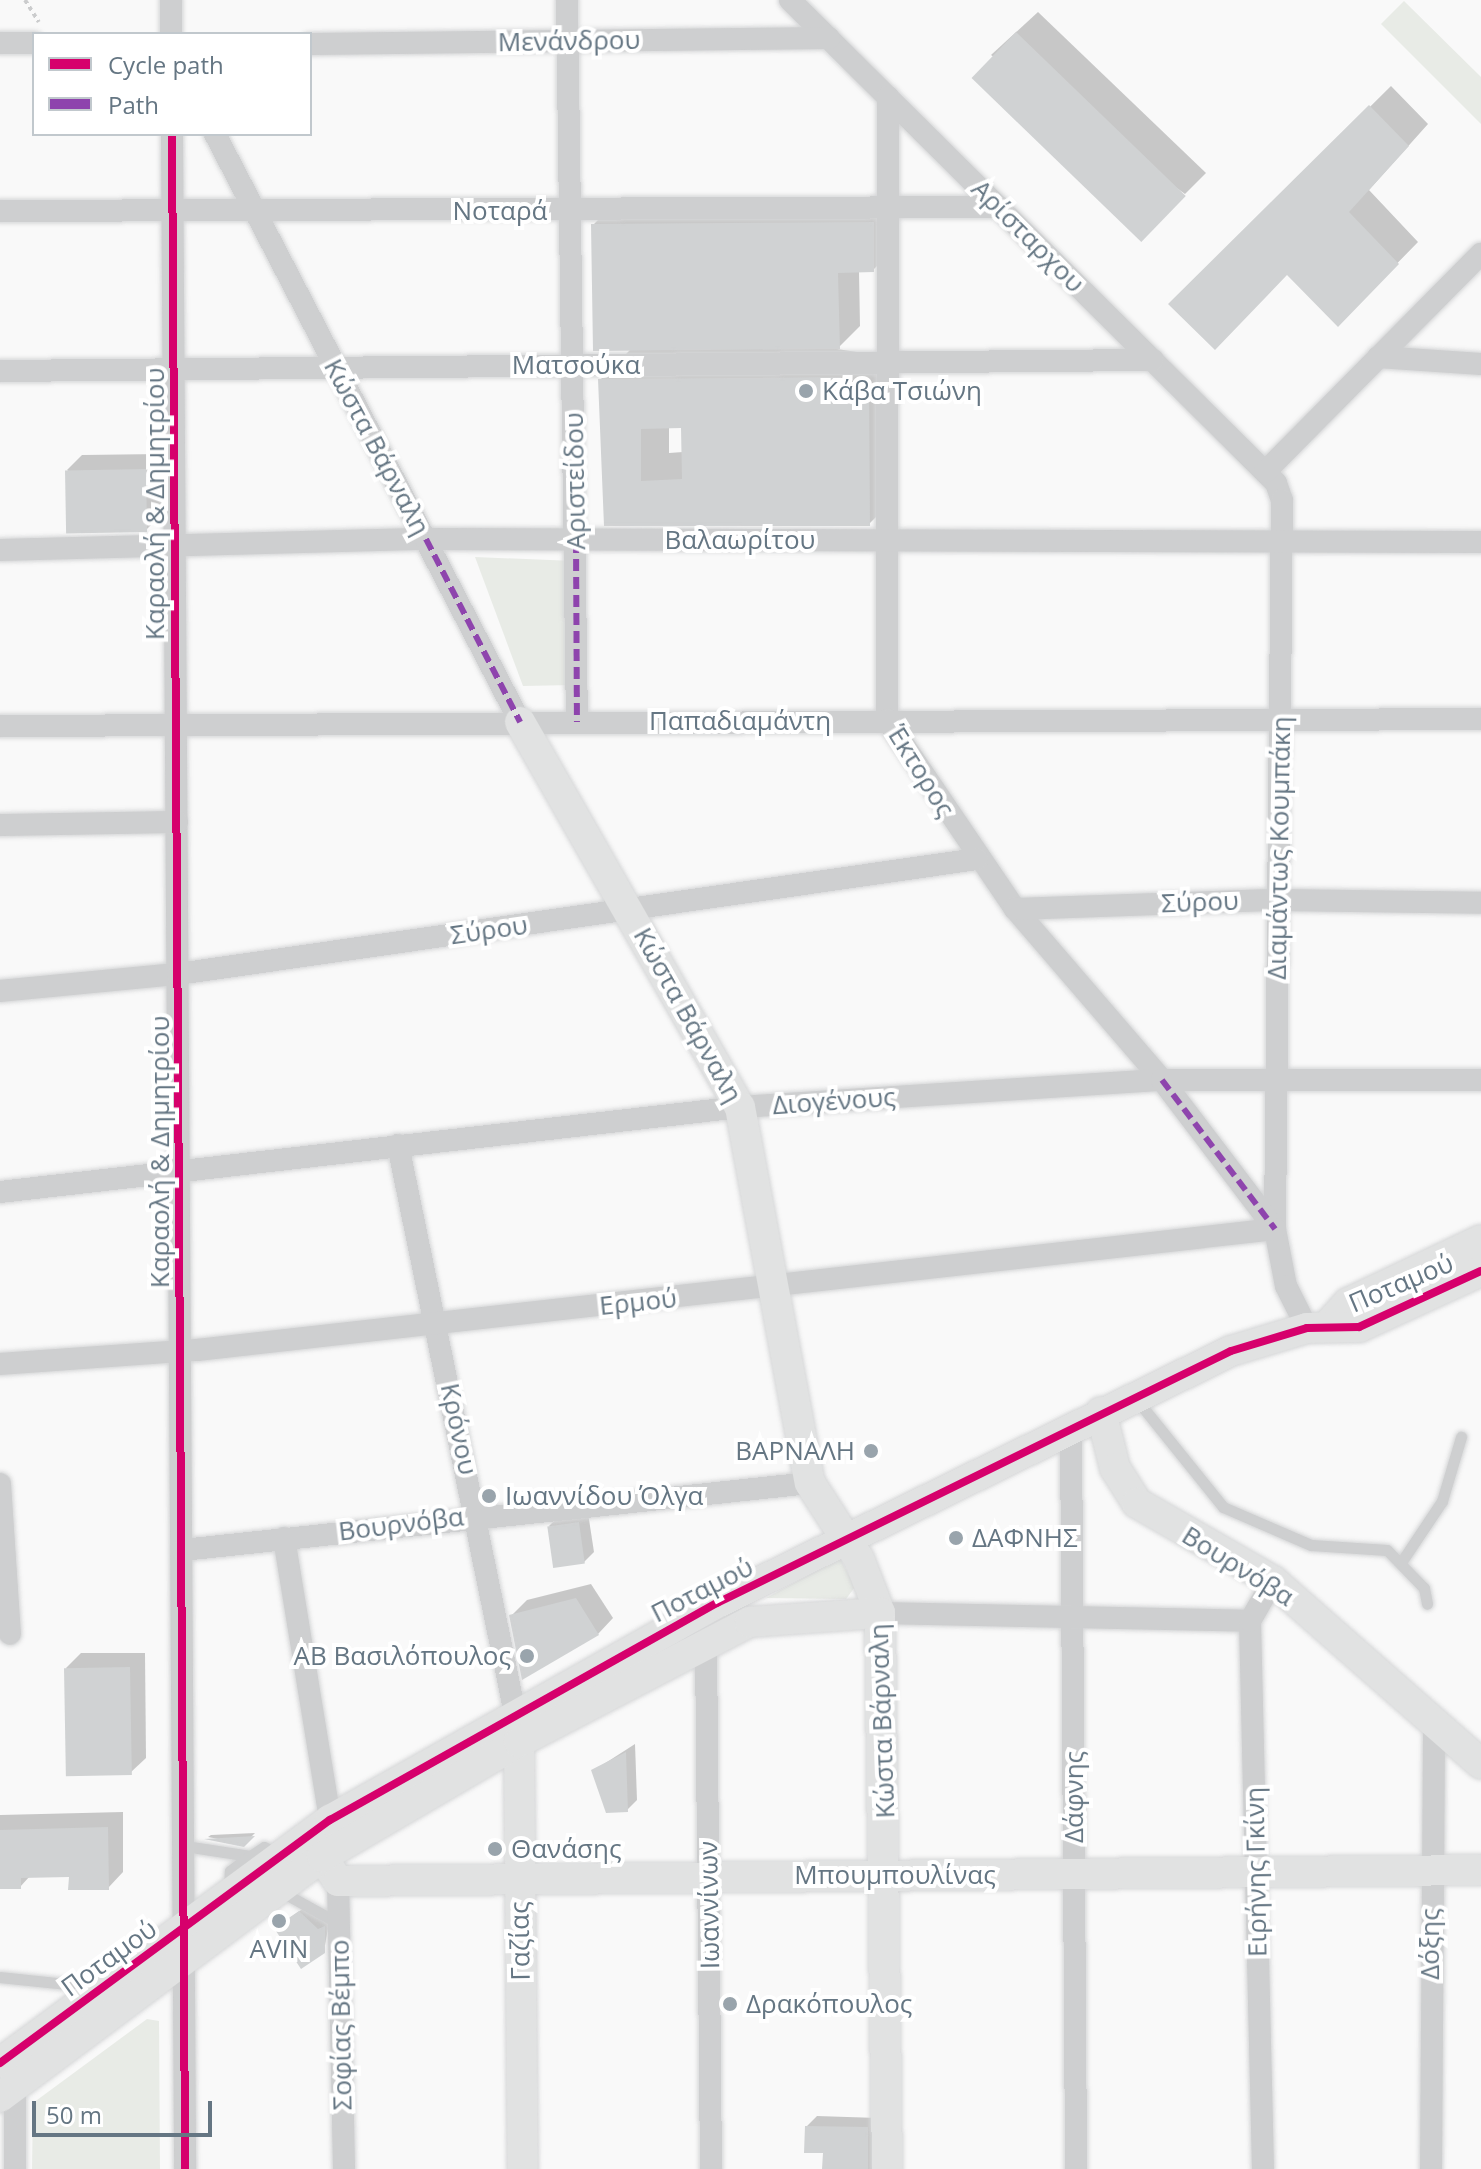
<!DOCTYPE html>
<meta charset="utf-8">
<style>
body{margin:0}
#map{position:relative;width:1481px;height:2169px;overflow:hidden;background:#f9f9f9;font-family:"Open Sans",sans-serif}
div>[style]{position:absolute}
.green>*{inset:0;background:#e8ebe6}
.shadow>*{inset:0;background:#0003}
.building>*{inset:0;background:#d0d2d3;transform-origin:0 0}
.path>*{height:4px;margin-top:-2px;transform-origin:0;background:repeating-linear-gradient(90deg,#cbcccd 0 4px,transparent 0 8px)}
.roads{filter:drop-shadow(0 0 2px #d5d6d7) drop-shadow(0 0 2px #d5d6d7)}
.lane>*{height:11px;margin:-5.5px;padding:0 5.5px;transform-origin:5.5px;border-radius:5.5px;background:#cecfd0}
.street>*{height:22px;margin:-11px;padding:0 11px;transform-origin:11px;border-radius:11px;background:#cecfd0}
.secondary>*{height:30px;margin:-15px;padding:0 15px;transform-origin:15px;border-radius:15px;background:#e1e2e2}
.quiet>*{height:6px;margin-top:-3px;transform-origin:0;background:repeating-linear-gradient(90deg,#8e44ad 0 12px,transparent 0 18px)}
.cycleway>*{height:8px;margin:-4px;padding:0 4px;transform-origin:4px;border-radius:4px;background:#d6006c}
.dots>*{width:22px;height:22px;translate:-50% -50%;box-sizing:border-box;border:4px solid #fff;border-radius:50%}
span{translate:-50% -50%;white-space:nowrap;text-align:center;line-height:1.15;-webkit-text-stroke:8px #fff;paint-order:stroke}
.street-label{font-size:26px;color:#657683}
.poi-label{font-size:26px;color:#657683}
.left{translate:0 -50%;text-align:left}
.right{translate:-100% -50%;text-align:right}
.legend{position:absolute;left:32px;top:32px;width:280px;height:104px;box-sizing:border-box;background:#fff;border:2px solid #c1c8cd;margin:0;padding:10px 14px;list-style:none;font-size:24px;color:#657683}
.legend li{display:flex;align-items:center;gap:16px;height:40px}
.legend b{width:40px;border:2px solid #c1c8cd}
.scale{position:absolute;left:32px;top:2101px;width:180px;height:36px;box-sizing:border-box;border:4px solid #657683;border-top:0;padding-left:10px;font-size:24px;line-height:28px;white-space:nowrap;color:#657683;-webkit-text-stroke:6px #fff;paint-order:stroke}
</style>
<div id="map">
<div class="green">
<div style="clip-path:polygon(1404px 1px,1481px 77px,1481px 124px,1381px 24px)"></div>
<div style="clip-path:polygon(475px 557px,574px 561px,573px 685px,523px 686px)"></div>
<div style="clip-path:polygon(840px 1558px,855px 1587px,846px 1599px,766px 1598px)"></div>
<div style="clip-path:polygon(147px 2019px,159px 2021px,160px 2169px,32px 2169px,33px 2103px)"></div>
</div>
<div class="shadow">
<div style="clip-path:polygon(1038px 12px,1206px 173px,1185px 194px,991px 55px)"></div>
<div style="clip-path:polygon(1391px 86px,1428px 124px,1369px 190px,1418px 242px,1338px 324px,1287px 273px,1171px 304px)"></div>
<div style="clip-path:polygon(evenodd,894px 201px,894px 249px,873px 270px,859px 271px,860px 326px,837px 349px,897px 358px,898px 495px,869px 524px,606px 524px,600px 380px,631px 349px,593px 225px,614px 204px,894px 201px,669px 426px,682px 426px,683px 452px,669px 453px,669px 426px)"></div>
<div style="clip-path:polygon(161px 454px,162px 514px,146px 530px,67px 470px,82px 455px)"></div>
<div style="clip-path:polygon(588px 1513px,594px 1552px,584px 1562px,549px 1526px,559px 1516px)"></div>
<div style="clip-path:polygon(591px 1584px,613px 1618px,598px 1634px,511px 1616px,527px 1600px)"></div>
<div style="clip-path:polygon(81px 1653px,145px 1653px,146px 1758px,130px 1773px,66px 1668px)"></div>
<div style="clip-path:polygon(635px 1744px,637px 1800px,627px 1810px,593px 1771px)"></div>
<div style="clip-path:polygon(123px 1812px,123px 1872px,108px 1888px,72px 1875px,30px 1876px,20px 1887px,0 1887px,0 1815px)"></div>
<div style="clip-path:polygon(255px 1833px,244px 1844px,208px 1837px,211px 1835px)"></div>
<div style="clip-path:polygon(304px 1908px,329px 1923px,324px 1951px,281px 1924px)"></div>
<div style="clip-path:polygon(817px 2116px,878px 2118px,877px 2169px,825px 2169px,825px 2151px,807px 2126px)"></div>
</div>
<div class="building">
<div style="left:1016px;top:32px;width:236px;height:64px;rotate:44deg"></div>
<div style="clip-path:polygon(1369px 105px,1409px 146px,1349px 212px,1399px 264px,1338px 327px,1287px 275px,1215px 350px,1168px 304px)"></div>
<div style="clip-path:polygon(874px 222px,874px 272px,838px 273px,840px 349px,593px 351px,591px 224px)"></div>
<div style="clip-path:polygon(evenodd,841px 377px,841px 386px,869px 386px,870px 526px,604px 526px,598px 379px,841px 377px,681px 428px,682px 479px,641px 481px,641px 429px,681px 428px)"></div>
<div style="left:146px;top:469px;width:63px;height:81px;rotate:89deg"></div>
<div style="left:579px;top:1522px;width:42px;height:32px;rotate:82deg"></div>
<div style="clip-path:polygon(576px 1598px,599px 1635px,522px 1680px,509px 1615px)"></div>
<div style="left:130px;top:1667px;width:108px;height:66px;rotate:89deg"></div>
<div style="clip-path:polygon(626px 1752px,628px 1812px,606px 1813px,591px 1770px)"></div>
<div style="clip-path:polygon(108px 1827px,109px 1890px,68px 1890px,69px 1877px,21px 1878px,21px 1889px,0 1889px,0 1830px)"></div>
<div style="clip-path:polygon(255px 1836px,244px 1847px,204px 1839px)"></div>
<div style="clip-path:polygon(299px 1911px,318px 1929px,325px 1926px,325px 1953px,301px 1969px,274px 1928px)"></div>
<div style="clip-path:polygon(805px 2126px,868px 2127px,868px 2169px,822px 2169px,823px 2153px,804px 2153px)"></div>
</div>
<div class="path">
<div style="left:25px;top:0;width:26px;rotate:58deg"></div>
</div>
<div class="roads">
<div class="lane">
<div style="left:1137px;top:1400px;width:137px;rotate:51.2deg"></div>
<div style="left:1223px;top:1507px;width:96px;rotate:23.4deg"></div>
<div style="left:1311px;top:1545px;width:76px;rotate:3.8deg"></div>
<div style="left:1387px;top:1550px;width:53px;rotate:45.8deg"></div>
<div style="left:1424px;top:1588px;width:16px;rotate:79deg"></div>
<div style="left:1402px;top:1561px;width:72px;rotate:-56.3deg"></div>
<div style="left:1442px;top:1501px;width:67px;rotate:-73.5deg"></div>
<div style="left:185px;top:1846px;width:66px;rotate:8.7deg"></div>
<div style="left:229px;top:1888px;width:17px;rotate:-87deg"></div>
<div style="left:230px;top:1871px;width:21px;rotate:-37deg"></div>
<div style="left:247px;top:1858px;width:20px;rotate:-33deg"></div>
<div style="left:264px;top:1847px;width:16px;rotate:27deg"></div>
<div style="left:280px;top:1891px;width:66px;rotate:28.9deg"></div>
<div style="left:0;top:1977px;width:96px;rotate:6deg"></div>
</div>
<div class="street">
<div style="left:171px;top:0;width:34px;rotate:90deg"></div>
<div style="left:567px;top:0;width:722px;rotate:89.21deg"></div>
<div style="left:790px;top:0;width:685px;rotate:44.82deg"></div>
<div style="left:1276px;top:483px;width:18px;rotate:71deg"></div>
<div style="left:1282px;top:500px;width:729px;rotate:90.55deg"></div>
<div style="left:0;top:43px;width:34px"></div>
<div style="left:310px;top:44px;width:519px;rotate:-0.66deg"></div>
<div style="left:888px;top:97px;width:623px;rotate:90.09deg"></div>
<div style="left:887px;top:720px;width:228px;rotate:55.9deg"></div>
<div style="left:1015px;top:909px;width:225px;rotate:49.3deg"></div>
<div style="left:1162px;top:1080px;width:187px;rotate:52.8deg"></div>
<div style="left:1275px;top:1229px;width:58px;rotate:79.1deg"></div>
<div style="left:1286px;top:1286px;width:47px;rotate:63.4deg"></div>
<div style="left:172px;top:134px;width:2035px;rotate:89.63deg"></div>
<div style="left:215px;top:134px;width:662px;rotate:62.58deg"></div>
<div style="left:0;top:211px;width:999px;rotate:-0.23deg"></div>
<div style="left:1378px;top:357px;width:103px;rotate:3.9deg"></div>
<div style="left:0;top:371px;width:1153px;rotate:-0.55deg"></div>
<div style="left:1265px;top:472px;width:307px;rotate:-45.3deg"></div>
<div style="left:0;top:550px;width:426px;rotate:-1.5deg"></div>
<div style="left:426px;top:539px;width:1055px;rotate:0.16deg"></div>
<div style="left:0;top:726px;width:1481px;rotate:-0.27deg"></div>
<div style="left:0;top:825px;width:177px;rotate:-1deg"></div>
<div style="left:1015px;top:909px;width:263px;rotate:-2deg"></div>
<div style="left:1278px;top:900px;width:203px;rotate:0.8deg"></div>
<div style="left:0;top:991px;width:179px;rotate:-5.5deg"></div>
<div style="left:178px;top:974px;width:807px;rotate:-8.19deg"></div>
<div style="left:398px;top:1145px;width:595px;rotate:78.37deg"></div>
<div style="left:0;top:1192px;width:745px;rotate:-6.55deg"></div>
<div style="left:740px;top:1107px;width:423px;rotate:-3.7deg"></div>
<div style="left:1162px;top:1080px;width:319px"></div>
<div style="left:0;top:1364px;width:197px;rotate:-4.1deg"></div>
<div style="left:197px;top:1350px;width:1085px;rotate:-6.4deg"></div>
<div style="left:1071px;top:1425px;width:744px;rotate:89.61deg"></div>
<div style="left:0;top:1484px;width:150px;rotate:86.2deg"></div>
<div style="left:284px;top:1538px;width:286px;rotate:80.7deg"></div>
<div style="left:183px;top:1550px;width:631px;rotate:-6.1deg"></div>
<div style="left:880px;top:1613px;width:370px;rotate:1.2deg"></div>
<div style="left:706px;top:1642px;width:527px;rotate:89.46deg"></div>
<div style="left:338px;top:1881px;width:288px;rotate:88.8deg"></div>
<div style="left:15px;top:2086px;width:83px;rotate:90deg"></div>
<div style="left:1263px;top:2169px;width:548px;rotate:-91.36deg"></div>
<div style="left:1250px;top:1621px;width:46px;rotate:-60.1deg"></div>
<div style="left:1431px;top:2169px;width:450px;rotate:-89.6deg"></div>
</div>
<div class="secondary">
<div style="left:520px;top:722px;width:443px;rotate:60.3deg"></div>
<div style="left:740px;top:1107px;width:382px;rotate:79.5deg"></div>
<div style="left:810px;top:1483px;width:90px;rotate:57.2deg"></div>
<div style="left:859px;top:1559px;width:58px;rotate:68.7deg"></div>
<div style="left:880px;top:1613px;width:556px;rotate:89.28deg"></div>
<div style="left:1328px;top:1325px;width:30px;rotate:-48deg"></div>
<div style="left:1348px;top:1303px;width:147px;rotate:-25.3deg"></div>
<div style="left:1101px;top:1412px;width:58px;rotate:76deg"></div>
<div style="left:1115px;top:1468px;width:41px;rotate:57.8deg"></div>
<div style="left:1137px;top:1503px;width:157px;rotate:29.8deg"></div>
<div style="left:1273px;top:1581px;width:277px;rotate:41.3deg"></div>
<div style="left:519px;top:1742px;width:427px;rotate:89.5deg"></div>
<div style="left:322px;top:1857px;width:29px;rotate:56deg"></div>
<div style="left:338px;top:1881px;width:1143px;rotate:-0.55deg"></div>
<div style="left:0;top:2063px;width:410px;rotate:-36.4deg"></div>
<div style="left:330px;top:1820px;width:444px;rotate:-29.3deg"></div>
<div style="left:717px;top:1603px;width:572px;rotate:-26.12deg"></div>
<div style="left:1231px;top:1351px;width:79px;rotate:-16.8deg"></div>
<div style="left:1307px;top:1328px;width:52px;rotate:-1.1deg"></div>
<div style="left:1359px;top:1327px;width:134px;rotate:-24.7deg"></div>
<div style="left:0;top:2097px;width:402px;rotate:-36.7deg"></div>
<div style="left:322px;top:1857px;width:228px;rotate:-30.3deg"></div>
<div style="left:519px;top:1742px;width:260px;rotate:-27.5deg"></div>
<div style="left:750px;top:1622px;width:130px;rotate:-4deg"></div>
</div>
</div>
<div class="quiet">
<div style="left:426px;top:539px;width:206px;rotate:62.8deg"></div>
<div style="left:576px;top:541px;width:181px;rotate:89.7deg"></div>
<div style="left:1162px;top:1080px;width:187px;rotate:52.8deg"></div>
</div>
<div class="cycleway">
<div style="left:172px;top:134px;width:2035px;rotate:89.63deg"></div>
<div style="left:0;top:2063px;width:410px;rotate:-36.4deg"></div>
<div style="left:330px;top:1820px;width:444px;rotate:-29.3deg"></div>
<div style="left:717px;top:1603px;width:572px;rotate:-26.12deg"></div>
<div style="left:1231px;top:1351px;width:79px;rotate:-16.8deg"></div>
<div style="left:1307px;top:1328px;width:52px;rotate:-1.1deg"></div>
<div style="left:1359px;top:1327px;width:134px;rotate:-24.7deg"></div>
</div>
<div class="dots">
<div style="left:806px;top:391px;background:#99a4ac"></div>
<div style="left:871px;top:1451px;background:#99a4ac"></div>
<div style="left:489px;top:1496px;background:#99a4ac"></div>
<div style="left:956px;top:1538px;background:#99a4ac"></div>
<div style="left:527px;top:1656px;background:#99a4ac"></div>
<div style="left:495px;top:1849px;background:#99a4ac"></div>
<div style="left:279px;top:1921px;background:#99a4ac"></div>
<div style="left:730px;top:2004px;background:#99a4ac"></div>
</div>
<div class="street-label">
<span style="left:569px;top:41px;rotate:-1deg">Μενάνδρου</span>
<span style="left:500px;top:211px">Νοταρά</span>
<span style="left:1028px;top:236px;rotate:45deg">Αρίσταρχου</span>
<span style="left:576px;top:365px">Ματσούκα</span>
<span style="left:377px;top:447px;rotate:62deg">Κώστα Βάρναλη</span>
<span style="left:575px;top:481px;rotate:-91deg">Αριστείδου</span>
<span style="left:155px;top:504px;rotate:-90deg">Καραολή &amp; Δημητρίου</span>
<span style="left:740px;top:540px">Βαλαωρίτου</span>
<span style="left:740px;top:721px">Παπαδιαμάντη</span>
<span style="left:921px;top:771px;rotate:58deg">Έκτορος</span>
<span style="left:1279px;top:848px;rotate:-89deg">Διαμάντως Κουμπάκη</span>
<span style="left:1200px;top:902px;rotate:-2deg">Σύρου</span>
<span style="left:489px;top:930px;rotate:-8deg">Σύρου</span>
<span style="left:688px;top:1015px;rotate:61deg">Κώστα Βάρναλη</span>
<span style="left:834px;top:1101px;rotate:-4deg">Διογένους</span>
<span style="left:160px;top:1152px;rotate:-90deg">Καραολή &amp; Δημητρίου</span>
<span style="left:1401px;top:1283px;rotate:-23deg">Ποταμού</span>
<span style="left:638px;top:1302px;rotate:-6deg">Ερμού</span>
<span style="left:459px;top:1429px;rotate:78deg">Κρόνου</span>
<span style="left:401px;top:1524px;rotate:-7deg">Βουρνόβα</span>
<span style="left:1238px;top:1566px;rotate:32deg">Βουρνόβα</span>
<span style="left:702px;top:1590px;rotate:-27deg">Ποταμού</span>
<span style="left:882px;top:1721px;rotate:-92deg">Κώστα Βάρναλη</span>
<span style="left:1074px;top:1797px;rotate:-90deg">Δάφνης</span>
<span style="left:1256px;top:1872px;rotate:-91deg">Ειρήνης Γκίνη</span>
<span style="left:895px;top:1875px">Μπουμπουλίνας</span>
<span style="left:709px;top:1905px;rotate:-91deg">Ιωαννίνων</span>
<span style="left:520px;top:1941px;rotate:-91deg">Γαζίας</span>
<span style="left:1430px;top:1944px;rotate:-90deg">Δόξης</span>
<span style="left:109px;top:1958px;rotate:-36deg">Ποταμού</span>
<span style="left:341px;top:2025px;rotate:-91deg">Σοφίας Βέμπο</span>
</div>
<div class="poi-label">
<span class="left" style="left:822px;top:391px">Κάβα Τσιώνη</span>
<span class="right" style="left:855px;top:1451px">ΒΑΡΝΑΛΗ</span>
<span class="left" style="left:505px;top:1496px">Ιωαννίδου Όλγα</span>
<span class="left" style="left:972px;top:1538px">ΔΑΦΝΗΣ</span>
<span class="right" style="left:511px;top:1656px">ΑΒ Βασιλόπουλος</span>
<span class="left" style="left:511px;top:1849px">Θανάσης</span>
<span style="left:279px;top:1949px">AVIN</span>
<span class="left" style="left:746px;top:2004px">Δρακόπουλος</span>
</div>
<ul class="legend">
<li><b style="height:10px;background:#d6006c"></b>Cycle path</li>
<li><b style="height:10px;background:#8e44ad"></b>Path</li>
</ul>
<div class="scale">50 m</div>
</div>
